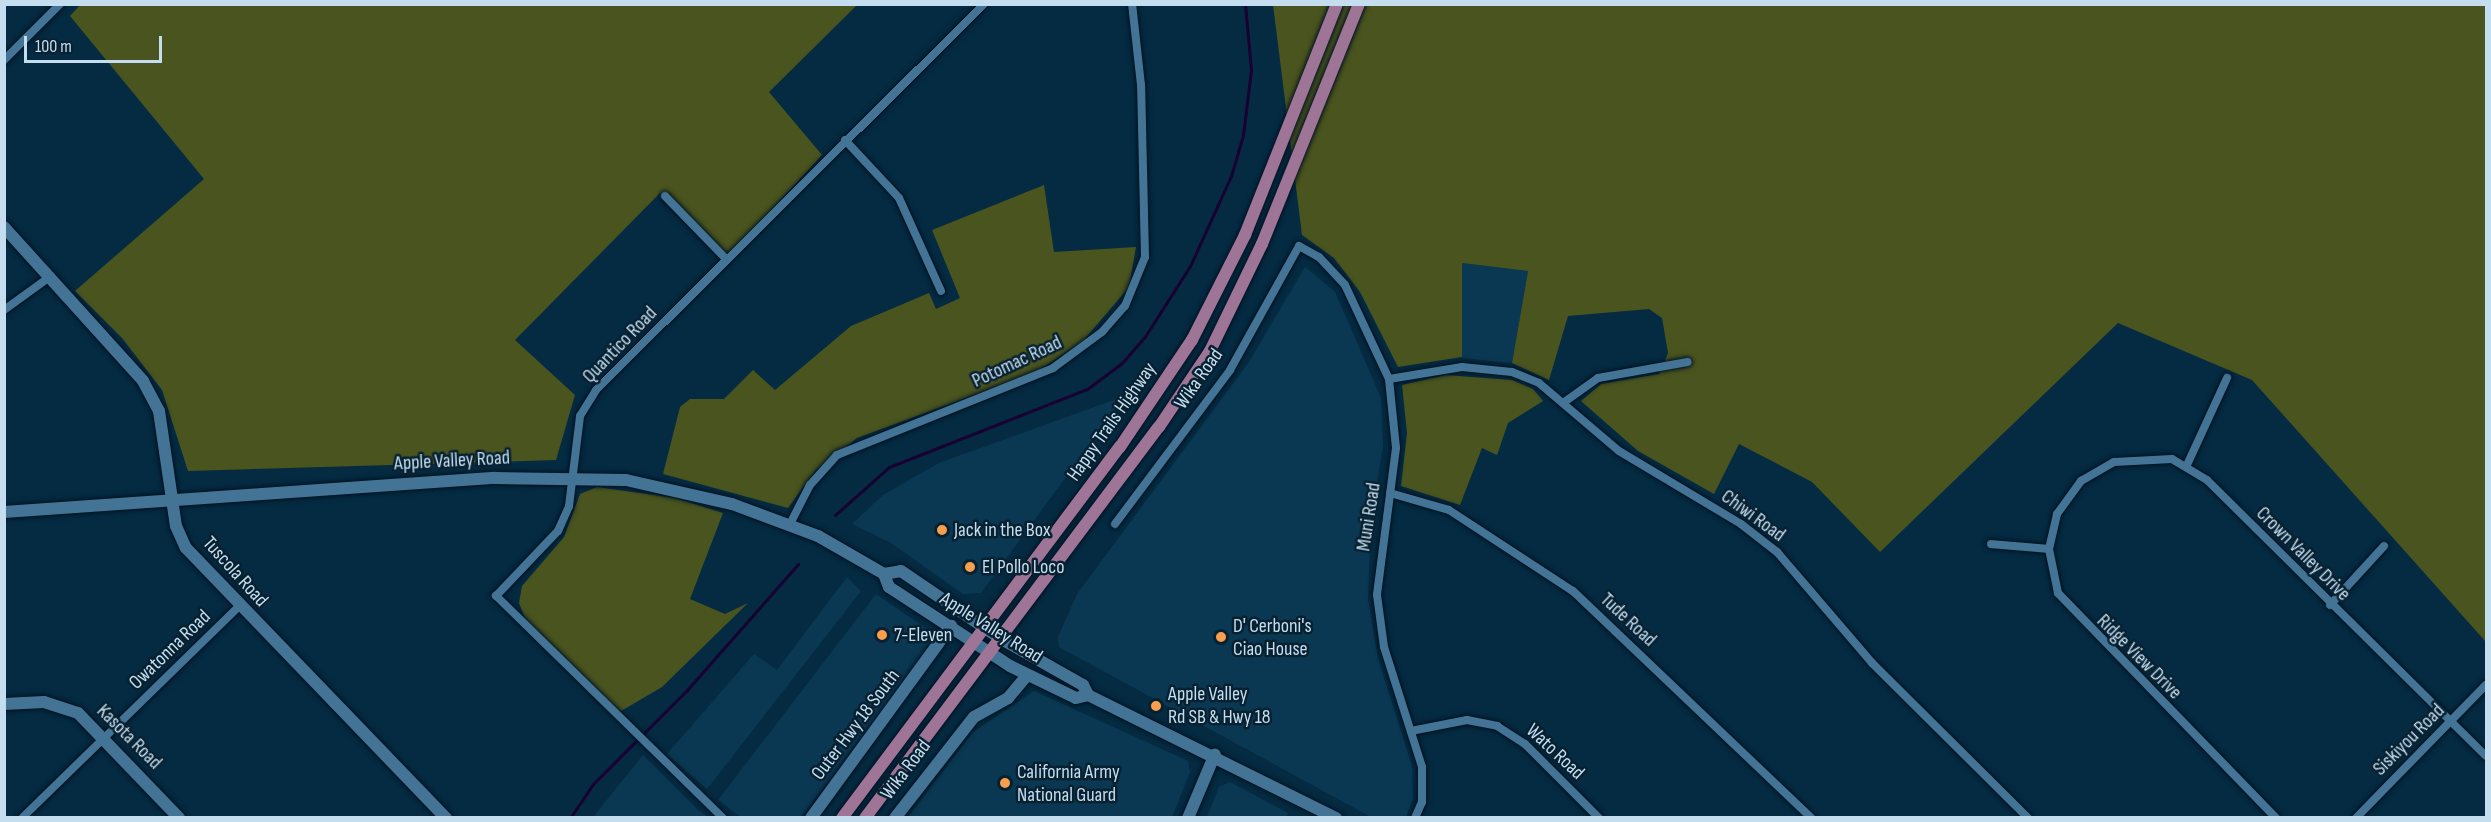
<!DOCTYPE html>
<style>
body{margin:0}
#map{position:relative;width:2491px;height:822px;overflow:hidden;background:#042b42;font-family:"Sofia Sans Condensed",sans-serif}
div>[style]{position:absolute}
.built>*{inset:0;background:#0a3852}
.green>*{inset:0;background:#49541e}
.stream>*{height:3px;margin:-1.5px;padding:0 1.5px;transform-origin:1.5px;border-radius:1.5px;background:#180032}
.roads{filter:drop-shadow(0 0 2px #001322) drop-shadow(0 0 2px #001322)}
.street>*{height:8px;margin:-4px;padding:0 4px;transform-origin:4px;border-radius:4px;background:#447495}
.secondary>*{height:12px;margin:-6px;padding:0 6px;transform-origin:6px;border-radius:6px;background:#447495}
.primary>*{height:12px;margin:-6px;padding:0 6px;transform-origin:6px;border-radius:6px;background:#9f7597}
.dots>*{width:16px;height:16px;translate:-50% -50%;box-sizing:border-box;border:3px solid #072131;border-radius:50%}
span{translate:-50% -50%;white-space:nowrap;text-align:center;line-height:1.15;-webkit-text-stroke:5px #072131;paint-order:stroke}
.street-label{font-size:20px;color:#c4ddef}
.poi-label{font-size:20px;color:#c4ddef}
.left{translate:0 -50%;text-align:left}
.frame{position:absolute;inset:0;border:6px solid #c4ddef;pointer-events:none}
.scale{position:absolute;left:24px;top:36px;width:138px;height:27px;box-sizing:border-box;border:3px solid #c4ddef;border-top:0;padding-left:8px;font-size:18px;line-height:21px;white-space:nowrap;color:#c4ddef;-webkit-text-stroke:4px #072131;paint-order:stroke}
</style>
<div id="map">
<div class="built">
<div style="clip-path:polygon(1462px 263px,1528px 271px,1512px 363px,1462px 358px)"></div>
<div style="clip-path:polygon(1305px 267px,1335px 292px,1381px 398px,1383px 445px,1371px 520px,1368px 599px,1378px 659px,1412px 766px,1413px 798px,1406px 817px,1371px 817px,1059px 647px,1058px 637px,1077px 594px,1249px 362px)"></div>
<div style="clip-path:polygon(1125px 396px,981px 593px,963px 594px,891px 543px,852px 524px,883px 495px,939px 463px)"></div>
<div style="clip-path:polygon(847px 577px,861px 591px,707px 789px,667px 754px,754px 654px,777px 670px)"></div>
<div style="clip-path:polygon(876px 594px,933px 633px,934px 642px,801px 817px,741px 817px,718px 800px)"></div>
<div style="clip-path:polygon(1034px 691px,1188px 761px,1190px 772px,1172px 817px,908px 817px,972px 733px)"></div>
<div style="clip-path:polygon(643px 755px,699px 811px,708px 817px,593px 817px)"></div>
<div style="clip-path:polygon(1230px 782px,1288px 813px,1286px 817px,1207px 817px,1219px 787px)"></div>
</div>
<div class="green">
<div style="clip-path:polygon(81px 4px,857px 5px,769px 92px,822px 155px,726px 259px,660px 193px,515px 340px,575px 395px,556px 460px,188px 471px,162px 390px,122px 338px,75px 291px,204px 179px,70px 16px)"></div>
<div style="clip-path:polygon(1273px 5px,2486px 5px,2486px 642px,2252px 380px,2118px 323px,1880px 552px,1812px 482px,1739px 444px,1714px 494px,1638px 451px,1581px 401px,1601px 384px,1659px 374px,1668px 353px,1662px 318px,1649px 309px,1568px 316px,1549px 380px,1512px 363px,1528px 271px,1462px 263px,1462px 357px,1398px 367px,1360px 292px,1334px 258px,1302px 235px)"></div>
<div style="clip-path:polygon(1044px 185px,1054px 252px,1136px 247px,1129px 287px,1083px 341px,1036px 372px,857px 438px,816px 470px,788px 508px,663px 474px,680px 407px,690px 399px,724px 399px,753px 370px,775px 390px,851px 326px,929px 293px,936px 309px,960px 298px,932px 230px)"></div>
<div style="clip-path:polygon(1446px 375px,1512px 380px,1533px 389px,1543px 401px,1508px 423px,1497px 455px,1482px 448px,1460px 505px,1401px 486px,1407px 433px,1402px 385px)"></div>
<div style="clip-path:polygon(597px 487px,675px 498px,723px 513px,690px 599px,725px 614px,748px 603px,662px 687px,616px 714px,525px 618px,519px 603px,522px 586px,564px 537px,580px 494px)"></div>
</div>
<div class="stream">
<div style="left:835px;top:515px;width:72px;rotate:-41.6deg"></div>
<div style="left:889px;top:467px;width:213px;rotate:-21.5deg"></div>
<div style="left:1087px;top:389px;width:44px;rotate:-36.6deg"></div>
<div style="left:1122px;top:363px;width:33px;rotate:-49deg"></div>
<div style="left:1144px;top:338px;width:85px;rotate:-57.4deg"></div>
<div style="left:1190px;top:266px;width:99px;rotate:-65.5deg"></div>
<div style="left:1231px;top:176px;width:43px;rotate:-73.7deg"></div>
<div style="left:1243px;top:135px;width:65px;rotate:-83deg"></div>
<div style="left:1251px;top:70px;width:66px;rotate:-95.2deg"></div>
<div style="left:570px;top:818px;width:41px;rotate:-55.9deg"></div>
<div style="left:593px;top:784px;width:133px;rotate:-45deg"></div>
<div style="left:687px;top:690px;width:168px;rotate:-48.6deg"></div>
</div>
<div class="roads">
<div class="street">
<div style="left:4px;top:60px;width:79px;rotate:-45deg"></div>
<div style="left:845px;top:140px;width:79px;rotate:47deg"></div>
<div style="left:899px;top:198px;width:102px;rotate:65.7deg"></div>
<div style="left:665px;top:196px;width:88px;rotate:45.9deg"></div>
<div style="left:4px;top:310px;width:58px;rotate:-35.9deg"></div>
<div style="left:1389px;top:379px;width:74px;rotate:-9.3deg"></div>
<div style="left:1462px;top:367px;width:50px;rotate:5.7deg"></div>
<div style="left:1512px;top:372px;width:29px;rotate:22deg"></div>
<div style="left:1539px;top:383px;width:105px;rotate:40.4deg"></div>
<div style="left:1619px;top:451px;width:142px;rotate:30.9deg"></div>
<div style="left:1741px;top:524px;width:46px;rotate:37.9deg"></div>
<div style="left:1777px;top:552px;width:146px;rotate:49.4deg"></div>
<div style="left:1872px;top:663px;width:220px;rotate:44.8deg"></div>
<div style="left:1563px;top:403px;width:43px;rotate:-35.5deg"></div>
<div style="left:1598px;top:378px;width:91px;rotate:-10.1deg"></div>
<div style="left:2187px;top:465px;width:96px;rotate:-65.3deg"></div>
<div style="left:1390px;top:493px;width:61px;rotate:16.1deg"></div>
<div style="left:1449px;top:510px;width:148px;rotate:33.2deg"></div>
<div style="left:1573px;top:591px;width:329px;rotate:43.6deg"></div>
<div style="left:790px;top:524px;width:44px;rotate:-62.9deg"></div>
<div style="left:810px;top:485px;width:40px;rotate:-48deg"></div>
<div style="left:837px;top:455px;width:233px;rotate:-21.9deg"></div>
<div style="left:1053px;top:368px;width:61px;rotate:-36.3deg"></div>
<div style="left:1102px;top:332px;width:35px;rotate:-49deg"></div>
<div style="left:1125px;top:306px;width:53px;rotate:-67.8deg"></div>
<div style="left:1145px;top:257px;width:172px;rotate:-91.3deg"></div>
<div style="left:1141px;top:85px;width:81px;rotate:-96.3deg"></div>
<div style="left:1115px;top:524px;width:192px;rotate:-53.2deg"></div>
<div style="left:1230px;top:370px;width:142px;rotate:-60.9deg"></div>
<div style="left:1299px;top:246px;width:23px;rotate:29deg"></div>
<div style="left:1319px;top:257px;width:38px;rotate:47deg"></div>
<div style="left:1345px;top:285px;width:104px;rotate:64.9deg"></div>
<div style="left:1389px;top:379px;width:69px;rotate:84.2deg"></div>
<div style="left:1396px;top:448px;width:148px;rotate:97.4deg"></div>
<div style="left:1377px;top:595px;width:52px;rotate:82.3deg"></div>
<div style="left:1384px;top:647px;width:126px;rotate:72.4deg"></div>
<div style="left:1422px;top:767px;width:35px;rotate:90deg"></div>
<div style="left:1422px;top:802px;width:17px;rotate:114deg"></div>
<div style="left:1991px;top:544px;width:58px;rotate:4.9deg"></div>
<div style="left:2330px;top:605px;width:80px;rotate:-47.5deg"></div>
<div style="left:1411px;top:731px;width:57px;rotate:-11.1deg"></div>
<div style="left:1467px;top:720px;width:31px;rotate:11deg"></div>
<div style="left:1497px;top:726px;width:33px;rotate:33deg"></div>
<div style="left:1525px;top:744px;width:105px;rotate:45deg"></div>
<div style="left:22px;top:818px;width:302px;rotate:-44.3deg"></div>
<div style="left:723px;top:818px;width:318px;rotate:-135.6deg"></div>
<div style="left:496px;top:596px;width:90px;rotate:-46.4deg"></div>
<div style="left:558px;top:531px;width:27px;rotate:-66deg"></div>
<div style="left:569px;top:506px;width:91px;rotate:-83deg"></div>
<div style="left:580px;top:416px;width:31px;rotate:-58deg"></div>
<div style="left:596px;top:390px;width:547px;rotate:-44.85deg"></div>
<div style="left:2276px;top:818px;width:313px;rotate:-134.1deg"></div>
<div style="left:2058px;top:593px;width:45px;rotate:-101.6deg"></div>
<div style="left:2049px;top:549px;width:36px;rotate:-77deg"></div>
<div style="left:2057px;top:514px;width:41px;rotate:-54deg"></div>
<div style="left:2081px;top:481px;width:38px;rotate:-30deg"></div>
<div style="left:2114px;top:462px;width:58px;rotate:-3deg"></div>
<div style="left:2172px;top:459px;width:41px;rotate:31deg"></div>
<div style="left:2207px;top:480px;width:392px;rotate:44.7deg"></div>
<div style="left:2356px;top:818px;width:186px;rotate:-45.7deg"></div>
</div>
<div class="secondary">
<div style="left:4px;top:227px;width:207px;rotate:47.9deg"></div>
<div style="left:143px;top:381px;width:34px;rotate:62deg"></div>
<div style="left:159px;top:411px;width:116px;rotate:81.6deg"></div>
<div style="left:176px;top:526px;width:24px;rotate:66deg"></div>
<div style="left:186px;top:548px;width:375px;rotate:46.1deg"></div>
<div style="left:4px;top:512px;width:492px;rotate:-4deg"></div>
<div style="left:495px;top:478px;width:131px;rotate:0.9deg"></div>
<div style="left:626px;top:480px;width:109px;rotate:12.8deg"></div>
<div style="left:732px;top:504px;width:92px;rotate:20.4deg"></div>
<div style="left:818px;top:536px;width:76px;rotate:29.9deg"></div>
<div style="left:884px;top:574px;width:14px;rotate:69deg"></div>
<div style="left:889px;top:587px;width:145px;rotate:33.1deg"></div>
<div style="left:1010px;top:666px;width:73px;rotate:25.9deg"></div>
<div style="left:1076px;top:698px;width:12px;rotate:-14deg"></div>
<div style="left:884px;top:574px;width:17px;rotate:-10deg"></div>
<div style="left:901px;top:571px;width:117px;rotate:34.2deg"></div>
<div style="left:998px;top:637px;width:98px;rotate:29.5deg"></div>
<div style="left:1083px;top:685px;width:11px;rotate:63deg"></div>
<div style="left:1088px;top:695px;width:277px;rotate:26.4deg"></div>
<div style="left:4px;top:704px;width:40px;rotate:-2.9deg"></div>
<div style="left:44px;top:702px;width:36px;rotate:18deg"></div>
<div style="left:78px;top:713px;width:146px;rotate:46.1deg"></div>
<div style="left:811px;top:818px;width:238px;rotate:-53.9deg"></div>
<div style="left:895px;top:818px;width:128px;rotate:-52deg"></div>
<div style="left:974px;top:717px;width:39px;rotate:-29deg"></div>
<div style="left:1008px;top:698px;width:30px;rotate:-50deg"></div>
<div style="left:1188px;top:818px;width:69px;rotate:-67.1deg"></div>
</div>
<div class="primary">
<div style="left:842px;top:818px;width:464px;rotate:-53.2deg"></div>
<div style="left:1120px;top:447px;width:129px;rotate:-56.1deg"></div>
<div style="left:1192px;top:340px;width:118px;rotate:-63.2deg"></div>
<div style="left:1245px;top:235px;width:249px;rotate:-68.3deg"></div>
<div style="left:865px;top:818px;width:489px;rotate:-53.1deg"></div>
<div style="left:1159px;top:427px;width:92px;rotate:-56.1deg"></div>
<div style="left:1210px;top:351px;width:119px;rotate:-64.1deg"></div>
<div style="left:1262px;top:244px;width:259px;rotate:-68deg"></div>
</div>
</div>
<div class="dots">
<div style="left:942px;top:530px;background:#fa9f4e"></div>
<div style="left:970px;top:567px;background:#fa9f4e"></div>
<div style="left:882px;top:635px;background:#fa9f4e"></div>
<div style="left:1221px;top:637px;background:#fa9f4e"></div>
<div style="left:1156px;top:706px;background:#fa9f4e"></div>
<div style="left:1005px;top:783px;background:#fa9f4e"></div>
</div>
<div class="street-label">
<span style="left:620px;top:345px;rotate:-46deg">Quantico Road</span>
<span style="left:1017px;top:362px;rotate:-25deg">Potomac Road</span>
<span style="left:1199px;top:379px;rotate:-55deg">Wika Road</span>
<span style="left:1112px;top:422px;rotate:-55deg">Happy Trails Highway</span>
<span style="left:452px;top:461px;rotate:-3deg">Apple Valley Road</span>
<span style="left:1753px;top:516px;rotate:36deg">Chiwi Road</span>
<span style="left:1369px;top:517px;rotate:-81deg">Muni Road</span>
<span style="left:2303px;top:554px;rotate:45deg">Crown Valley Drive</span>
<span style="left:235px;top:572px;rotate:48deg">Tuscola Road</span>
<span style="left:1628px;top:620px;rotate:43deg">Tude Road</span>
<span style="left:991px;top:628px;rotate:32deg">Apple Valley Road</span>
<span style="left:170px;top:650px;rotate:-44deg">Owatonna Road</span>
<span style="left:2139px;top:657px;rotate:45deg">Ridge View Drive</span>
<span style="left:856px;top:725px;rotate:-53deg">Outer Hwy 18 South</span>
<span style="left:129px;top:737px;rotate:45deg">Kasota Road</span>
<span style="left:2409px;top:740px;rotate:-45deg">Siskiyou Road</span>
<span style="left:1555px;top:752px;rotate:43deg">Wato Road</span>
<span style="left:906px;top:770px;rotate:-53deg">Wika Road</span>
</div>
<div class="poi-label">
<span class="left" style="left:954px;top:530px">Jack in the Box</span>
<span class="left" style="left:982px;top:567px">El Pollo Loco</span>
<span class="left" style="left:1233px;top:638px">D' Cerboni's<br>Ciao House</span>
<span class="left" style="left:894px;top:635px">7-Eleven</span>
<span class="left" style="left:1168px;top:706px">Apple Valley<br>Rd SB &amp; Hwy 18</span>
<span class="left" style="left:1017px;top:784px">California Army<br>National Guard</span>
</div>
<div class="frame"></div>
<div class="scale">100 m</div>
</div>
